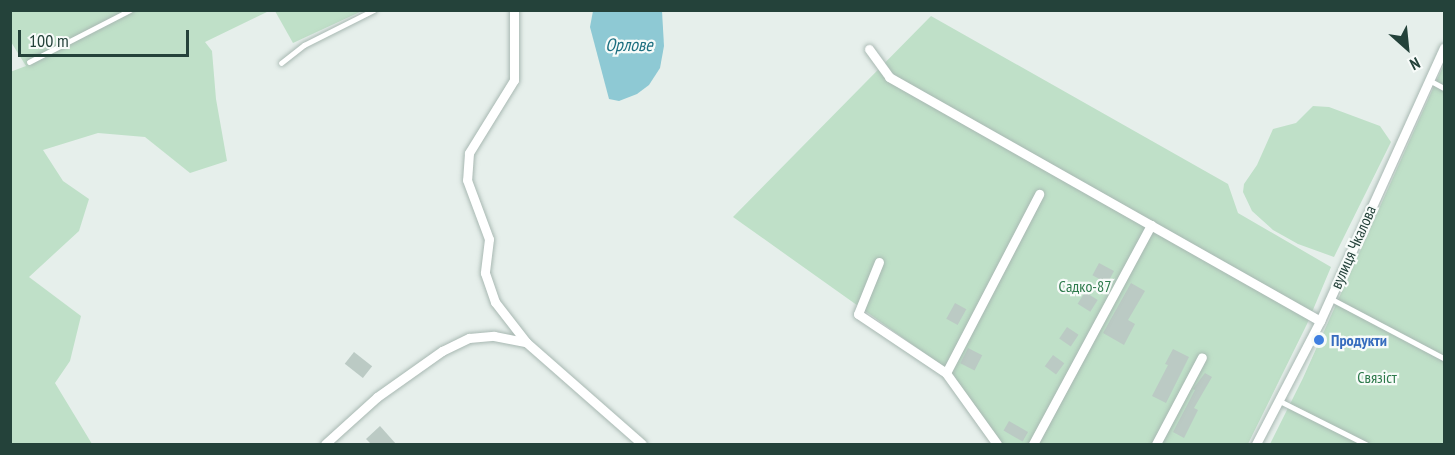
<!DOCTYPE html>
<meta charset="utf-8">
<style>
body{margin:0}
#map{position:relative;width:1455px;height:455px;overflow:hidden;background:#e6efeb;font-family:"PT Sans Narrow",sans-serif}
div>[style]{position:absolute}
.green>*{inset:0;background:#bfe0c8}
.water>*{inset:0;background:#8ec9d4}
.building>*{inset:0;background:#bbcac4;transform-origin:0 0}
.roads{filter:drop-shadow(0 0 2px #a8b8b2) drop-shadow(0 0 2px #a8b8b2)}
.lane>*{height:4.5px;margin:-2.25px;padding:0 2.25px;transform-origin:2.25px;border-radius:2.25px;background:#fff}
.street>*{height:9px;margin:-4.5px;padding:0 4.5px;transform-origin:4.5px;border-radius:4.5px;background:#fff}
.dots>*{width:16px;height:16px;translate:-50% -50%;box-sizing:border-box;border:3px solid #f7fbf9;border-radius:50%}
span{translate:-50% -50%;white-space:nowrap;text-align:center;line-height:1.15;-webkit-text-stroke:4.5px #f7fbf9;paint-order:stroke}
.street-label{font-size:16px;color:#24423a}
.park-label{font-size:16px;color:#2d7a4b}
.shop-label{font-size:16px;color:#366cbe;font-weight:700}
.left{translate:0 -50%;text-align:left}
.water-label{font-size:18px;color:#1c6f80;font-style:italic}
.frame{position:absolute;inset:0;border:12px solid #24423a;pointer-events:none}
.north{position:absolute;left:1377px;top:18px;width:60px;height:60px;-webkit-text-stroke:4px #f7fbf9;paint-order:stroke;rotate:153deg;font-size:16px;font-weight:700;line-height:24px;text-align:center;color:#24423a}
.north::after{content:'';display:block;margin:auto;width:21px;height:27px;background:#24423a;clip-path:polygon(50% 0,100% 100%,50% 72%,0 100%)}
.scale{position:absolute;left:18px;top:30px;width:171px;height:27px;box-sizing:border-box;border:3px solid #24423a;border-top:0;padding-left:8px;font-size:18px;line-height:21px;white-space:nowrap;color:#24423a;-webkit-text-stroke:4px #f7fbf9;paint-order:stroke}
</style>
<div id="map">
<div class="green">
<div style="clip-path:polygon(11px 11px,269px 11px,205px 42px,212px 51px,216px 99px,227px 161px,190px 173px,145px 137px,98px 133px,43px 150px,63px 181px,89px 199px,79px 231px,29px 277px,81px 316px,70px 361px,55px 383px,92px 444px,11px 444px,10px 72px,26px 66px,11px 42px)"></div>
<div style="clip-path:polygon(275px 11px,362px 11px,293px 43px)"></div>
<div style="clip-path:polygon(931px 16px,1228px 184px,1238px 213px,1331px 267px,1307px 324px,1248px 444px,1001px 444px,951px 372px,733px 217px)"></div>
<div style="clip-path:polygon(1444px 64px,1444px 444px,1270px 444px,1303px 378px)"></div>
<div style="clip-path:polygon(1313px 106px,1329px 107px,1380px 126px,1391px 142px,1334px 257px,1298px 244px,1273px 230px,1252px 211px,1243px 192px,1244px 184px,1257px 165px,1273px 129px,1296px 123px)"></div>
</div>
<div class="water">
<div style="clip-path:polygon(593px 11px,662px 11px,664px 46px,660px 68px,649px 85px,637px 94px,619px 101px,609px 99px,590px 27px)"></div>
</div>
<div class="building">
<div style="left:1099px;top:263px;width:17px;height:14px;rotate:28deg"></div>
<div style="clip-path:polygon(1131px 283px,1145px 291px,1128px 320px,1135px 324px,1124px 345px,1103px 333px)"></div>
<div style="left:1085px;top:292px;width:15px;height:14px;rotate:32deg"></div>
<div style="left:955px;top:303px;width:13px;height:18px;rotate:29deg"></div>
<div style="left:1067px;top:327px;width:14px;height:14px;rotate:34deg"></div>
<div style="left:968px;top:348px;width:16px;height:17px;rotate:27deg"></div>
<div style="clip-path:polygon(1173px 349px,1189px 357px,1166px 403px,1152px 396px,1168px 365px,1165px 364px)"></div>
<div style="left:354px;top:352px;width:23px;height:15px;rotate:38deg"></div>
<div style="left:1053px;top:355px;width:14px;height:14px;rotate:36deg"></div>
<div style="clip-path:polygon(1205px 373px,1212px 377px,1194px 408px,1198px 410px,1184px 438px,1173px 432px,1195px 390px,1193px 389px)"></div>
<div style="left:1009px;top:421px;width:22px;height:11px;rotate:30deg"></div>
<div style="clip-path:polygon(380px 426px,396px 444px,371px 444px,366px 439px)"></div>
</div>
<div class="roads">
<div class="lane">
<div style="left:29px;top:62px;width:114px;rotate:-27.2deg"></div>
<div style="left:281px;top:63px;width:29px;rotate:-38deg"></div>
<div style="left:304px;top:45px;width:78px;rotate:-26.6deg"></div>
<div style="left:1429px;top:80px;width:17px;rotate:28deg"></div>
<div style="left:1330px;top:298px;width:129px;rotate:27.8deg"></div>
<div style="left:1280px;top:401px;width:96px;rotate:26.6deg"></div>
</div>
<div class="street">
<div style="left:514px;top:10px;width:70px;rotate:90deg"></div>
<div style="left:514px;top:80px;width:86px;rotate:121.7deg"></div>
<div style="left:469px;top:153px;width:27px;rotate:94deg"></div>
<div style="left:467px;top:180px;width:63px;rotate:69.6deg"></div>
<div style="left:489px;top:239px;width:34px;rotate:97deg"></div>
<div style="left:485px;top:273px;width:31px;rotate:71deg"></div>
<div style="left:495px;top:302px;width:51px;rotate:52.2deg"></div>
<div style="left:526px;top:342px;width:154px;rotate:41.3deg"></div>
<div style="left:869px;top:49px;width:34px;rotate:54deg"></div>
<div style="left:889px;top:77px;width:495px;rotate:29.5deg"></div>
<div style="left:879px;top:262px;width:56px;rotate:112deg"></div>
<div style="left:858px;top:314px;width:106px;rotate:33.8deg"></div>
<div style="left:325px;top:444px;width:70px;rotate:-42.1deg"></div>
<div style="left:377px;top:397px;width:80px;rotate:-35.3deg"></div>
<div style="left:442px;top:351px;width:30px;rotate:-26deg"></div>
<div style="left:469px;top:338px;width:25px;rotate:-5deg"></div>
<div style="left:494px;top:336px;width:33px;rotate:11deg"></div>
<div style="left:997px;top:444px;width:87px;rotate:-125.7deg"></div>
<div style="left:946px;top:373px;width:202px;rotate:-62.5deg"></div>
<div style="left:1033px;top:444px;width:249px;rotate:-61.7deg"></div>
<div style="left:1156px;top:444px;width:98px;rotate:-62.1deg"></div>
<div style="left:1256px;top:444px;width:139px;rotate:-62.5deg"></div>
<div style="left:1320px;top:321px;width:300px;rotate:-65.6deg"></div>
</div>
</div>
<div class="dots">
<div style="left:1319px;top:340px;background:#3f7fe0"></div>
</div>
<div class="street-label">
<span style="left:1353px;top:247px;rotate:-66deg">вулиця Чкалова</span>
</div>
<div class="park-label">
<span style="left:1085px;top:286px">Садко-87</span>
<span style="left:1377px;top:377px">Связіст</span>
</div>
<div class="shop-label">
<span class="left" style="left:1331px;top:340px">Продукти</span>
</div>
<div class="water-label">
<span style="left:629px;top:45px">Орлове</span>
</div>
<div class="frame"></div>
<div class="north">N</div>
<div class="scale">100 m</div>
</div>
